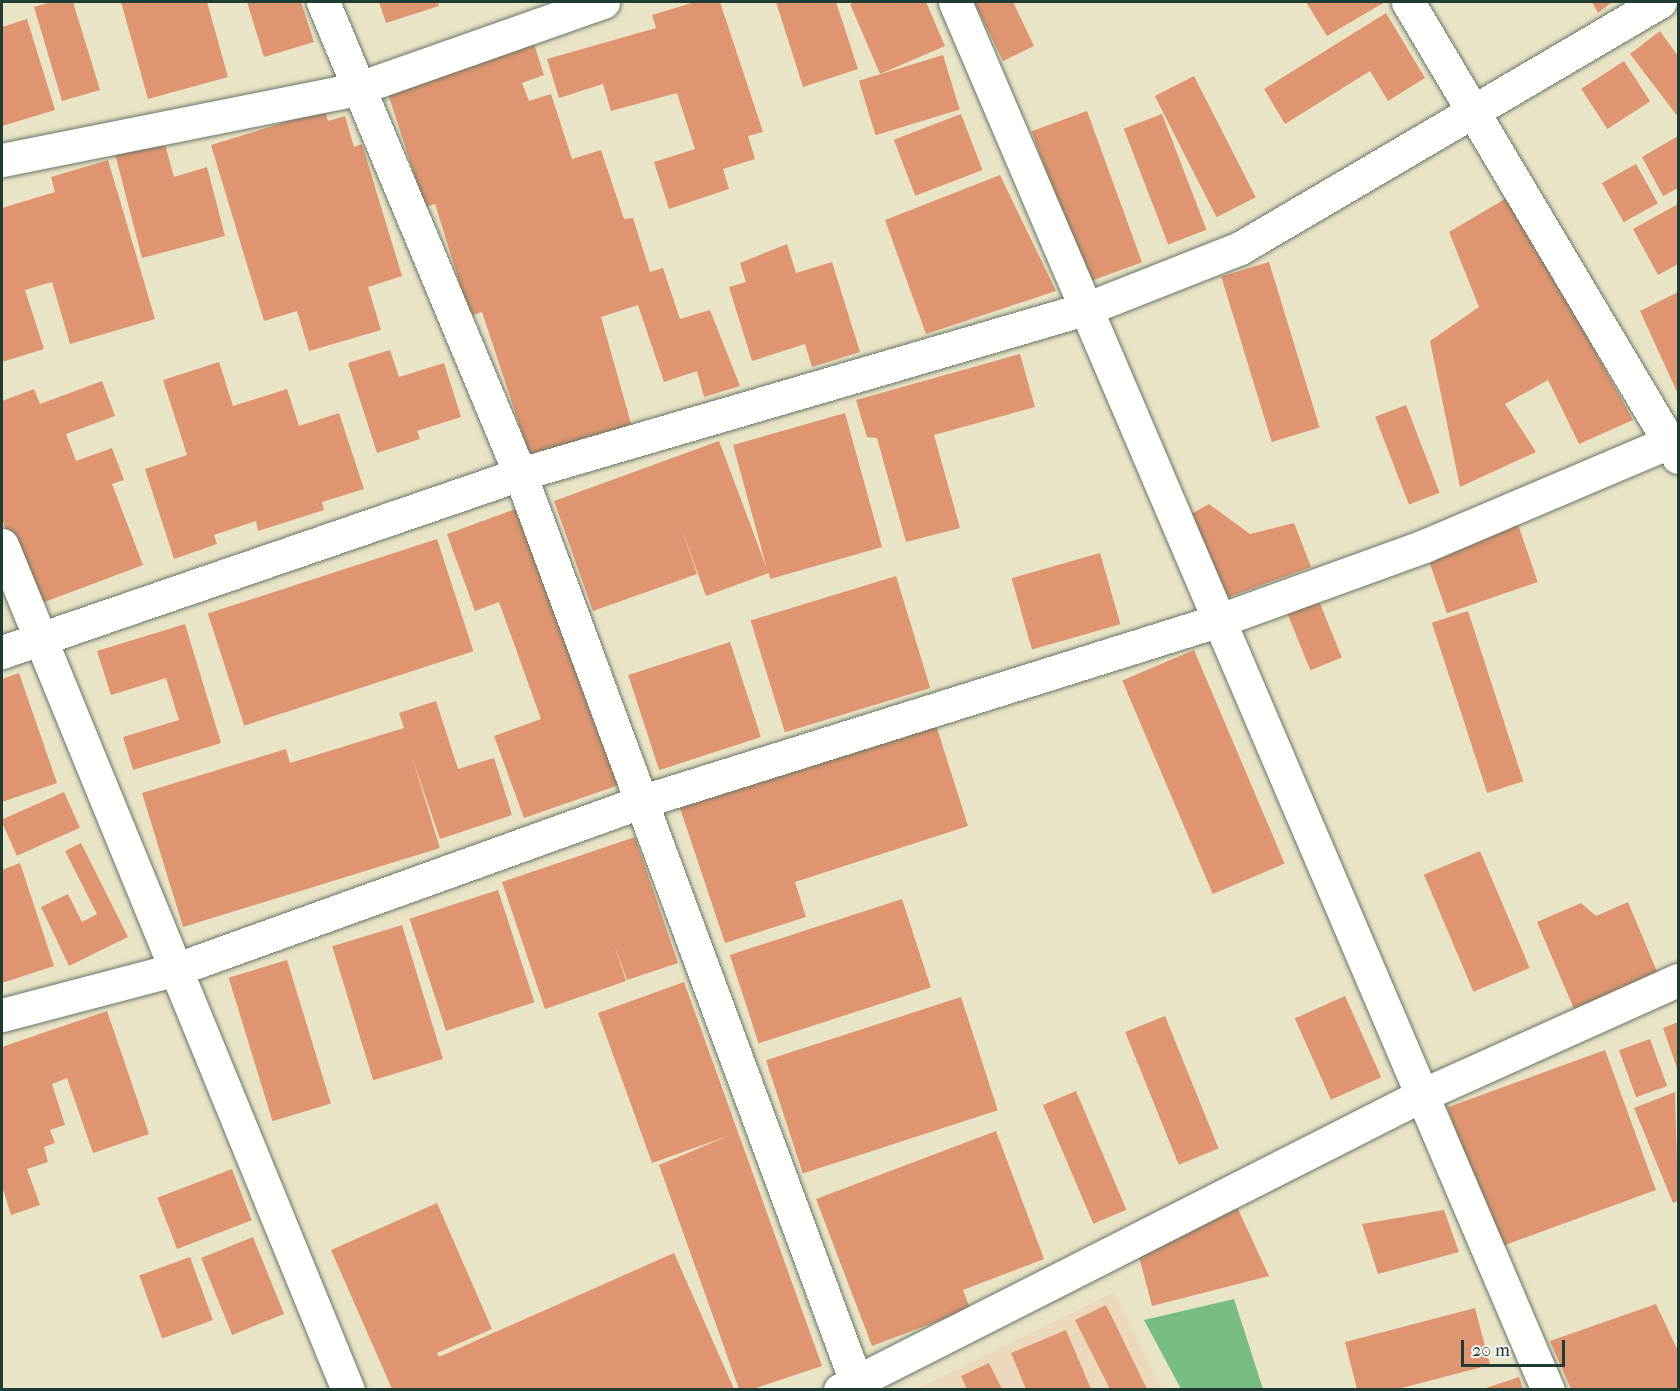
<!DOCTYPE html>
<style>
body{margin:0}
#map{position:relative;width:1680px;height:1391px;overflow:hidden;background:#eae4c7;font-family:"IM FELL French Canon",serif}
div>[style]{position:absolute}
.built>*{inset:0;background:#ecd8ba}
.forest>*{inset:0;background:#77bd81}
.building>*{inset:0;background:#df9670;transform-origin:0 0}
.roads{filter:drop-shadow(0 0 2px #667767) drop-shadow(0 0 2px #667767)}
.minor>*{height:33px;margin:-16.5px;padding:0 16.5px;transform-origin:16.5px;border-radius:16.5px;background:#fff}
span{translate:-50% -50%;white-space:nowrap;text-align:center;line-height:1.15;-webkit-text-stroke:5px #f6f6f2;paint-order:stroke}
.frame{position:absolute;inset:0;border:3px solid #1f3d34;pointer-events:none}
.scale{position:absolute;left:1461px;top:1340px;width:104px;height:27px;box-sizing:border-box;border:3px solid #1f3d34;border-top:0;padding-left:8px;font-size:18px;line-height:21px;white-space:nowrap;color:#1f3d34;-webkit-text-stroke:4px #f6f6f2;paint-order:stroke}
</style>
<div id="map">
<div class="built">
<div style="clip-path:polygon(1114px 1292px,1162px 1389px,915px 1390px)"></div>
</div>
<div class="forest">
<div style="clip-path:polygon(1234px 1299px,1263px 1389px,1181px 1389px,1144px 1320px)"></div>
</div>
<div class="building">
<div style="clip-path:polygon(51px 2px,73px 2px,100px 90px,62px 101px,34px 7px)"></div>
<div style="clip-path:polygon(121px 2px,207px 2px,228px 77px,148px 99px)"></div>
<div style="clip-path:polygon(247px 2px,301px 2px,314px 42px,264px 57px)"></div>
<div style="clip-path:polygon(379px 2px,438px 2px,439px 6px,386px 23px)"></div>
<div style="clip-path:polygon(695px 2px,720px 2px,763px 132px,748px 136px,755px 159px,723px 169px,729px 189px,669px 209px,654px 162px,695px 149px,677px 93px,611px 111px,603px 84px,559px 98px,547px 59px,656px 28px,652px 15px)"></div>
<div style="clip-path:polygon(776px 2px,836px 2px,858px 69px,803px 87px)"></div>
<div style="clip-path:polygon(856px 2px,926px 2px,945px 46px,880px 74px,850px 4px)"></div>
<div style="clip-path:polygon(974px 2px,1013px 2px,1034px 46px,1003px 61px)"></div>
<div style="clip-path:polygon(1306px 2px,1385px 2px,1327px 36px)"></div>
<div style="clip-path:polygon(1592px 2px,1612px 2px,1598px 13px)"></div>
<div style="clip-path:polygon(1386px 13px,1425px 78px,1388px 101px,1370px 71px,1285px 124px,1264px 89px)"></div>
<div style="clip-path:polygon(27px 19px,55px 110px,2px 126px,2px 27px)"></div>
<div style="clip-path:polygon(1660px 31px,1678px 56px,1678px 117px,1630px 54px)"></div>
<div style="clip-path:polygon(534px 44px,544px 75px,522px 83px,529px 101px,551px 94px,572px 159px,601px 150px,624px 219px,633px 218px,650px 272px,663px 268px,680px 319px,710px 310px,740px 386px,704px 397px,697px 371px,664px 382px,638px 305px,601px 317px,632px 427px,531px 460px,482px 312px,470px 316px,435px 204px,425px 207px,387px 91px)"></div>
<div style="left:943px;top:55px;width:57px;height:88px;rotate:73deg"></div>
<div style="left:1624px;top:61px;width:48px;height:51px;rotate:57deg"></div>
<div style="left:1194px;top:76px;width:136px;height:44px;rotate:63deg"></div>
<div style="clip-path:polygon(325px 110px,328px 121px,345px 116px,354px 147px,362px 144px,402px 276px,368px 287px,381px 330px,309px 351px,297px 311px,264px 321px,211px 145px)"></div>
<div style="left:1087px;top:111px;width:161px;height:59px;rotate:70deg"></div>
<div style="left:961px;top:114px;width:60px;height:72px;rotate:69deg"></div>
<div style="left:1162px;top:114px;width:124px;height:41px;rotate:69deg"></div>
<div style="clip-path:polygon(1678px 136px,1678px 188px,1663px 196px,1642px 157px)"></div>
<div style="clip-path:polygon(163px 137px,174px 177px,207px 167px,225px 236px,142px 258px,114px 150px)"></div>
<div style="clip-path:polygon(108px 160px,155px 319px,70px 344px,52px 282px,25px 290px,44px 349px,2px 362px,2px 208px,55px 192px,51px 177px)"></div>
<div style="left:1636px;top:164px;width:45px;height:39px;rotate:61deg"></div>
<div style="clip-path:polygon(1000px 175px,1056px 291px,926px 334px,885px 220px)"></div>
<div style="clip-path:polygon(1510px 196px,1633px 420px,1579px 444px,1548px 380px,1505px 404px,1536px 452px,1460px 487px,1430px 341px,1479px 307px,1449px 232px)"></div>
<div style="clip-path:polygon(1678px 204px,1678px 264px,1658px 275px,1633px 229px)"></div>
<div style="clip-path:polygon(787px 244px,796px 273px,832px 262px,860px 352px,812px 367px,805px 344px,752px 361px,729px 287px,746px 282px,740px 263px)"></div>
<div style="left:1269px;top:262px;width:173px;height:50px;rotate:73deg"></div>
<div style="clip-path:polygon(1678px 292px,1678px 394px,1640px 311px)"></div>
<div style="clip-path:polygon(390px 350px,399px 377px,444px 363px,461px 417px,417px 431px,420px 439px,377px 453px,348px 363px)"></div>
<div style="clip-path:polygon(1020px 354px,1035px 407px,934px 435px,960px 528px,906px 542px,877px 438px,867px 437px,856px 400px)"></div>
<div style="clip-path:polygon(219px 362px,233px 406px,287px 389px,299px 426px,339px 413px,364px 489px,322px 502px,324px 510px,258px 531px,256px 521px,214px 535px,217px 544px,174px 559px,145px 469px,187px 455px,163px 380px)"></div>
<div style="clip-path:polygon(102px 381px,115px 416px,66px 434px,76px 461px,112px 448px,124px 480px,112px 484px,143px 565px,34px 606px,2px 519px,2px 401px,34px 389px,40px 404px)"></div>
<div style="left:1406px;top:405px;width:94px;height:33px;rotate:69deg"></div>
<div style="clip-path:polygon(845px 413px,882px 547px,770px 579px,769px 573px,706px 596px,680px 524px,697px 574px,593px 611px,554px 501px,719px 441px,767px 569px,733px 445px)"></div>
<div style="clip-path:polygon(1209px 504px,1250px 534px,1294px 523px,1311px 567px,1218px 601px,1186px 517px)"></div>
<div style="clip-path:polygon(518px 508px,619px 785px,524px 818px,494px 736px,541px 719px,499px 602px,475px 611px,447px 534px)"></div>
<div style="left:1514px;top:513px;width:73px;height:96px;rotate:71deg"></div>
<div style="left:437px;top:539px;width:118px;height:241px;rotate:72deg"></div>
<div style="left:1100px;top:553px;width:74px;height:92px;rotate:74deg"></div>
<div style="left:896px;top:576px;width:117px;height:152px;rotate:73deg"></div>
<div style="left:1319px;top:601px;width:61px;height:34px;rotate:68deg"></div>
<div style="left:1468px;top:611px;width:179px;height:38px;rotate:72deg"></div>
<div style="clip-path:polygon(185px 624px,221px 743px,133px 770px,123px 737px,179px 720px,166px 678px,111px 695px,97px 651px)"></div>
<div style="left:730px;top:642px;width:100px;height:107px;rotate:72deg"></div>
<div style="left:1194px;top:650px;width:232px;height:78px;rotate:67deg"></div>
<div style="clip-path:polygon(19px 673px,57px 783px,2px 802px,2px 679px)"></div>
<div style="clip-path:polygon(436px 701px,458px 769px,494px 758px,512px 815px,440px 839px,412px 757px,440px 848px,183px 927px,142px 793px,286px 749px,290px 763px,404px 728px,399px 713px)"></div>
<div style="clip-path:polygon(936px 725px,968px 826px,795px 882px,806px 917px,725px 943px,680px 808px)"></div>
<div style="left:64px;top:792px;width:39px;height:69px;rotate:66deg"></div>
<div style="clip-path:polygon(635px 837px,678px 963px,627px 980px,614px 944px,626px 981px,545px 1009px,502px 882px)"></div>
<div style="clip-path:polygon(81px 843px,128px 937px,69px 966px,41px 907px,68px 894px,82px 922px,97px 914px,65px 851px)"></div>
<div style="left:1480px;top:851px;width:127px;height:61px;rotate:67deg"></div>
<div style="clip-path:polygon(20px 863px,54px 966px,2px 983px,2px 870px)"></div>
<div style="left:498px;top:890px;width:118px;height:93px;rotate:72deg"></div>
<div style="left:902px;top:899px;width:93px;height:181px;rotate:72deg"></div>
<div style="clip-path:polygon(1628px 902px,1658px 974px,1574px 1009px,1537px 922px,1581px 903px,1596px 916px)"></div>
<div style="left:402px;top:925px;width:140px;height:73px;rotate:73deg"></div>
<div style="left:287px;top:960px;width:150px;height:61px;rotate:73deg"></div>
<div style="clip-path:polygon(684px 982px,822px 1366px,753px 1389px,739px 1389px,659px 1165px,728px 1136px,652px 1163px,598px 1013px)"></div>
<div style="left:1345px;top:996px;width:89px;height:55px;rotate:66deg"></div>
<div style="left:961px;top:997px;width:119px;height:205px;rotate:72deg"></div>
<div style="clip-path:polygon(107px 1011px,149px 1134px,93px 1153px,67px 1078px,52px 1084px,65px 1125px,50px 1130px,55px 1143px,44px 1147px,48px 1162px,27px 1169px,40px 1205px,11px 1215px,2px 1186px,2px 1047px)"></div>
<div style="left:1165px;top:1016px;width:143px;height:43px;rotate:68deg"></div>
<div style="clip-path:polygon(1678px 1022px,1678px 1071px,1663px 1028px)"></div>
<div style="left:1650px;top:1039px;width:50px;height:33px;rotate:70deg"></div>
<div style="left:1605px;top:1050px;width:149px;height:168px;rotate:70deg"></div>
<div style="left:1076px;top:1091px;width:129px;height:36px;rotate:67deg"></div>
<div style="clip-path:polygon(1675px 1092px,1678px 1201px,1673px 1203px,1634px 1108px)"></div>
<div style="clip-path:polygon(996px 1131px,1044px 1259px,963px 1290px,970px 1309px,872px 1346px,816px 1199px)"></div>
<div style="left:232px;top:1169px;width:55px;height:80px;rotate:69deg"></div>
<div style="clip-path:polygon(437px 1203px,492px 1329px,437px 1353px,439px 1357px,674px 1253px,734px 1389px,392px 1389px,331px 1250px)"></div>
<div style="clip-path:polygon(1237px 1207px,1269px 1276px,1152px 1306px,1137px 1249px)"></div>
<div style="clip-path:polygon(1444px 1210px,1459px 1252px,1378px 1274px,1362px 1224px)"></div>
<div style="left:253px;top:1237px;width:83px;height:56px;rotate:68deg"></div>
<div style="left:190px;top:1257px;width:67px;height:54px;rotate:70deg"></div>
<div style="clip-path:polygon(1656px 1304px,1678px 1351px,1678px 1389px,1571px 1389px,1550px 1341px)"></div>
<div style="clip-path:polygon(1106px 1305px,1147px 1389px,1110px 1389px,1075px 1320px)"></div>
<div style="clip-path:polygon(1475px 1308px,1490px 1365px,1398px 1389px,1357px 1389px,1345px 1342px)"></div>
<div style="clip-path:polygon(1066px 1330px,1091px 1389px,1026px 1389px,1011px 1353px)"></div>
<div style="clip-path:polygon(989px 1363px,1002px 1389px,967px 1389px,961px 1376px)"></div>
<div style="clip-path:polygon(1519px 1377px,1523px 1389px,1483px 1389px)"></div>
</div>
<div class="roads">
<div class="minor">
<div style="left:323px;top:2px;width:511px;rotate:67.35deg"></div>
<div style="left:520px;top:474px;width:977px;rotate:69.69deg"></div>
<div style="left:955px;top:2px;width:1509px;rotate:66.87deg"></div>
<div style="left:1408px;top:2px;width:529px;rotate:59.31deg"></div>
<div style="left:2px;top:160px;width:361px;rotate:-11.3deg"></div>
<div style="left:356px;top:89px;width:262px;rotate:-19.4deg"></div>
<div style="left:2px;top:545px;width:913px;rotate:67.73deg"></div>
<div style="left:2px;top:652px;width:548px;rotate:-18.96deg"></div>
<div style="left:520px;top:474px;width:592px;rotate:-16.29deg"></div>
<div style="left:1088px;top:308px;width:163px;rotate:-21.5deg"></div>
<div style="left:1240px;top:248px;width:487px;rotate:-30.4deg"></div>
<div style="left:2px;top:1015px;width:178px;rotate:-14.7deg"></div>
<div style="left:174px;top:970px;width:495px;rotate:-19.8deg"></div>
<div style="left:640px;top:802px;width:608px;rotate:-17.42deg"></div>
<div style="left:1220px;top:620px;width:217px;rotate:-19.9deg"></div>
<div style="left:1424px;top:546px;width:276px;rotate:-23deg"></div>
<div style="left:840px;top:1390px;width:652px;rotate:-26.88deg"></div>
<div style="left:1422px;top:1095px;width:281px;rotate:-24.2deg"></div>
</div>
</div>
<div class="frame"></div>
<div class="scale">20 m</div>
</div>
